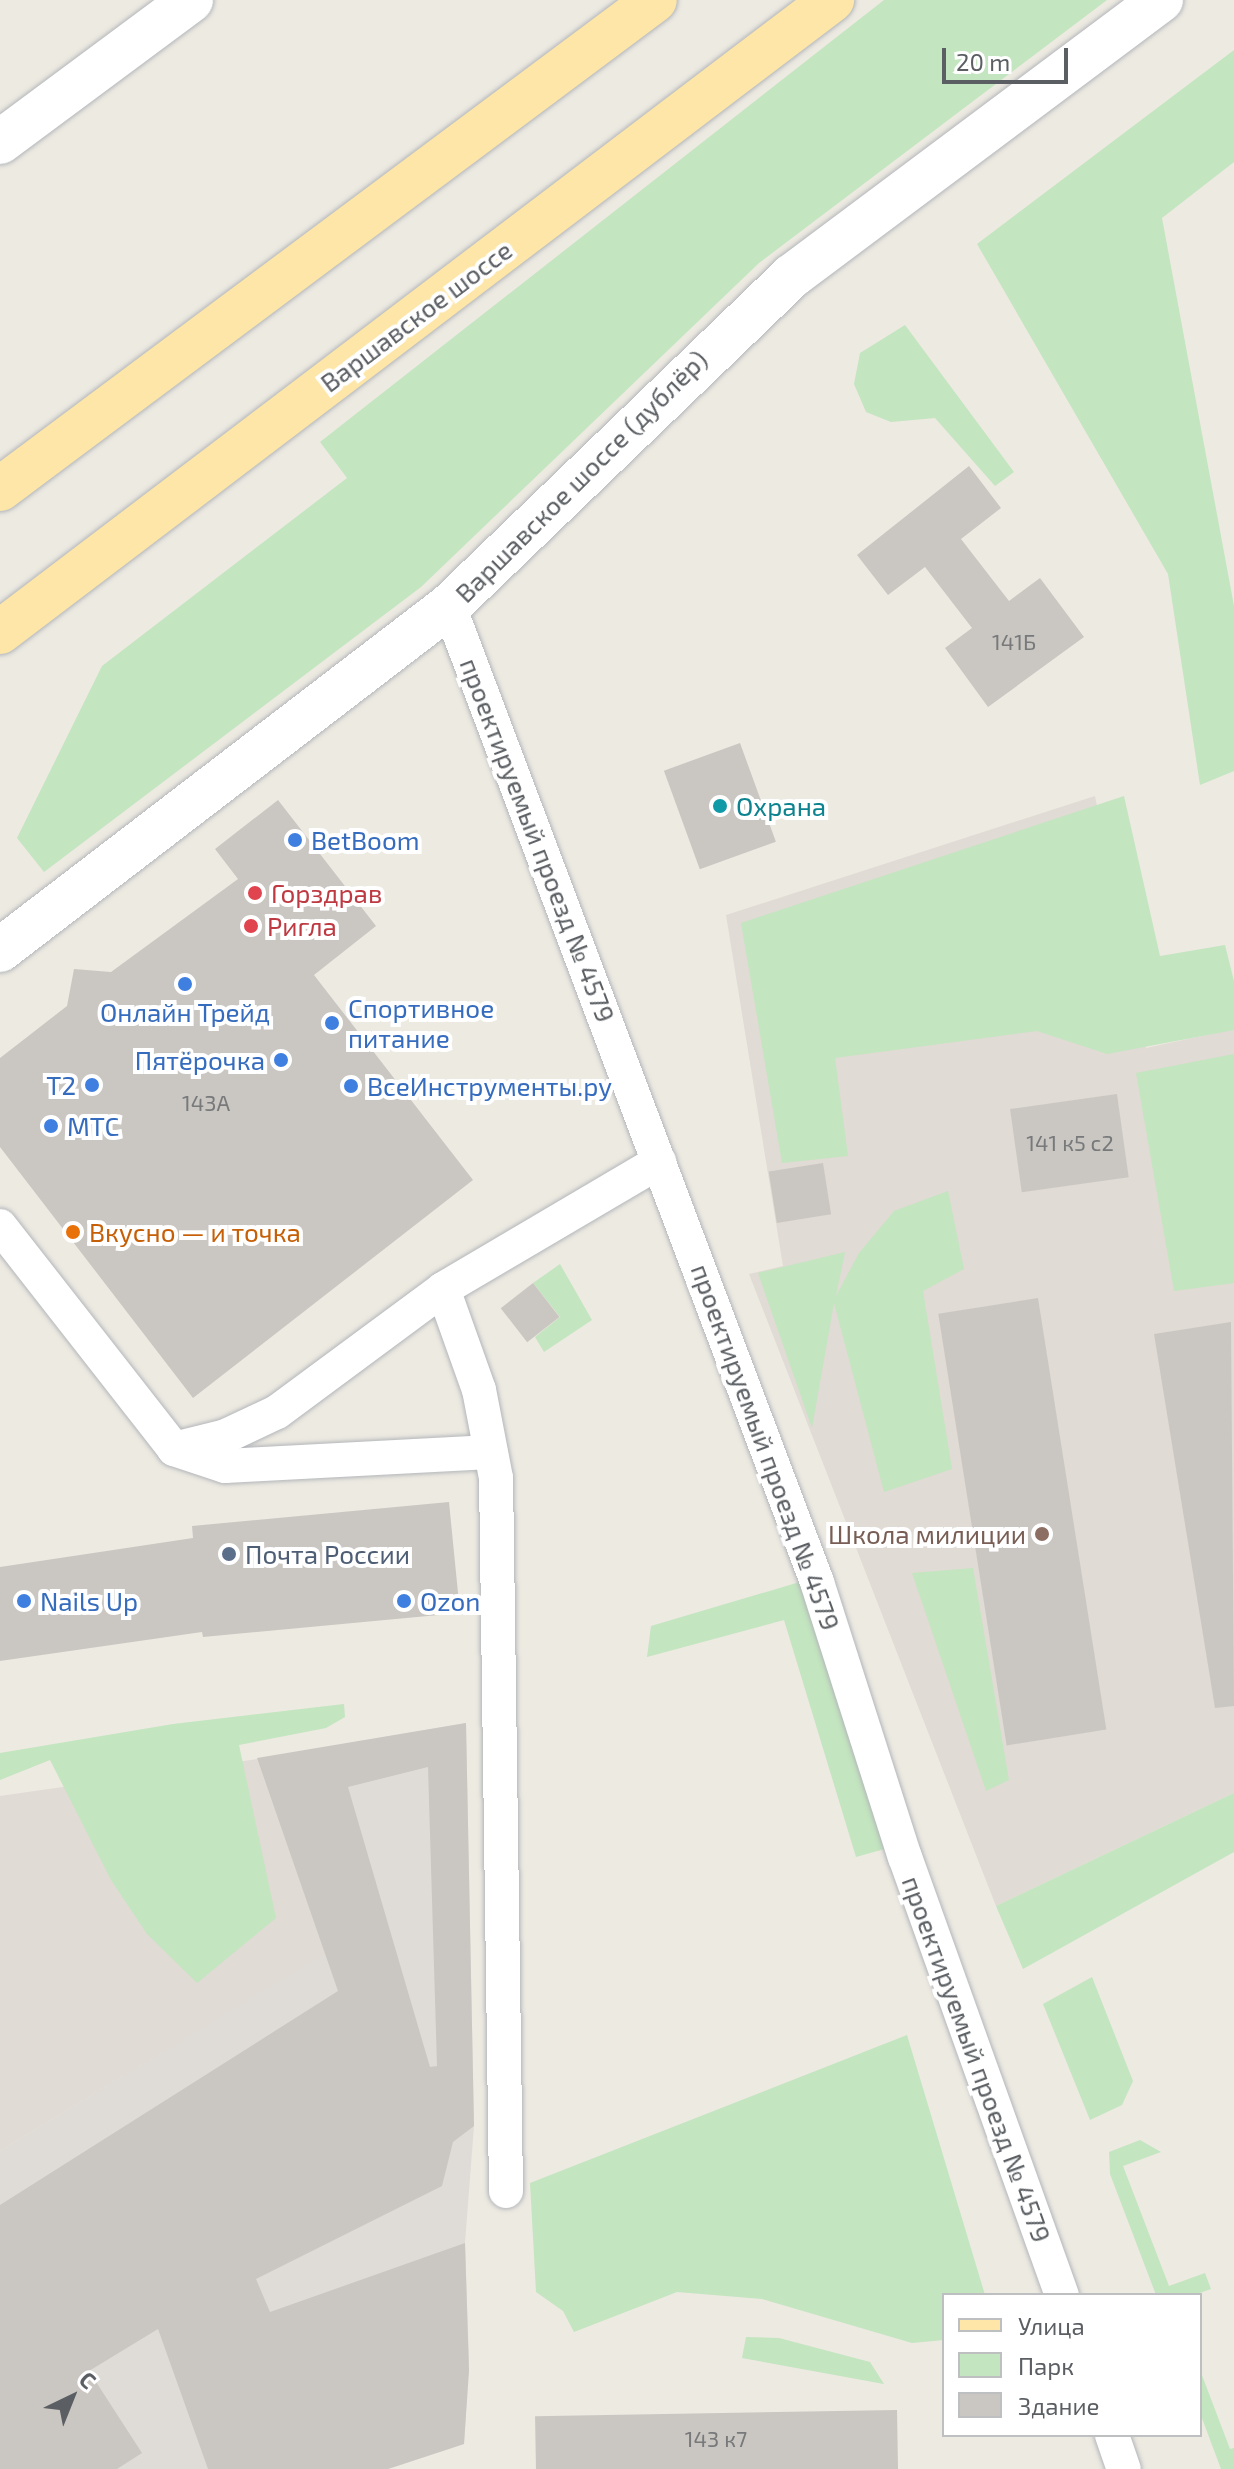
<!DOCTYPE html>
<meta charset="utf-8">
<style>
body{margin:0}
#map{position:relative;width:1234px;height:2469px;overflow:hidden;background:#edeae2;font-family:"Exo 2",sans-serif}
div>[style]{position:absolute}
.industrial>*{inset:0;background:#dfdcd7}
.education>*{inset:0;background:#e0dbd4}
.green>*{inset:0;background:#c3e5bf}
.building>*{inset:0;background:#cac7c2;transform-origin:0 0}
.roads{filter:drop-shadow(0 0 2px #b3b6ba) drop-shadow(0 0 2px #b3b6ba)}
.minor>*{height:34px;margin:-17px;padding:0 17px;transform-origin:17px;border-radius:17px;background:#fff}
.secondary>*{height:44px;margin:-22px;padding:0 22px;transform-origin:22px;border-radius:22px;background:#fff}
.primary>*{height:44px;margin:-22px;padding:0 22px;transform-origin:22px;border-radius:22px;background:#fde6a8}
.dots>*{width:22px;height:22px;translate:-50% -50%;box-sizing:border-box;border:4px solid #fff;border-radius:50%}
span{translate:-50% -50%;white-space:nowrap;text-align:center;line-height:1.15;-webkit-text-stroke:8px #fff;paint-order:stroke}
.number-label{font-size:22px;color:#77797b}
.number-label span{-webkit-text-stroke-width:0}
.street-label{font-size:26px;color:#5b5f63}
.culture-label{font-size:26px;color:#0d838f}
.left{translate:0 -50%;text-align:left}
.shop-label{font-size:26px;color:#366cbe}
.right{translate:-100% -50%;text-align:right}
.health-label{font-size:26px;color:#be3a42}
.food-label{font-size:26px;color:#c56008}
.education-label{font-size:26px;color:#785e54}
.service-label{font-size:26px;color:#4e5e75}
.legend{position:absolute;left:942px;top:2293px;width:260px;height:144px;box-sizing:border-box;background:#fff;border:2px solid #bdbfc1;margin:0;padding:10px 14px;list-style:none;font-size:24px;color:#5b5f63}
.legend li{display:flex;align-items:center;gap:16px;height:40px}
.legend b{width:40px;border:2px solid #bdbfc1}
.north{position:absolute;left:32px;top:2357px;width:80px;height:80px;-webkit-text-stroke:6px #fff;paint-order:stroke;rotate:43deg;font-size:22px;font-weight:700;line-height:32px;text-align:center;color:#5b5f63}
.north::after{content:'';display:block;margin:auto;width:28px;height:36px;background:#5b5f63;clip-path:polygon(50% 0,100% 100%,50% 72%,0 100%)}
.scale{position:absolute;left:942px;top:48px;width:126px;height:36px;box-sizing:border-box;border:4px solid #5b5f63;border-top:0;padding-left:10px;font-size:24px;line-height:28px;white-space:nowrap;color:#5b5f63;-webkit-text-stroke:6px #fff;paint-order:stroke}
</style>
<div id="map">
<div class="industrial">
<div style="clip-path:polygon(466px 1723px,474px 2126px,465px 2243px,469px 2362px,464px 2444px,388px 2469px,0 2469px,0 2151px,324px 1953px,257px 1759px)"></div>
</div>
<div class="education">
<div style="clip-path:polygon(1095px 796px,1146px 1048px,1234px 1029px,1234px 1793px,996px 1906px,749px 1274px,783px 1266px,726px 915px)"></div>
<div style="clip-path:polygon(257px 1759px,325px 1953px,0 2151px,0 1796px)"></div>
</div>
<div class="green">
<div style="clip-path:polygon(884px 0,1107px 0,759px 263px,421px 587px,44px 872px,17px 838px,102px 666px,347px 478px,320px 442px)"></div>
<div style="clip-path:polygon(1234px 50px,1234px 162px,1162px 218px,1234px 606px,1234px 771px,1200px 785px,1168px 574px,977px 244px)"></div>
<div style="clip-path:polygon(905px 325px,1014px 472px,995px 486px,935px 418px,891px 422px,866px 412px,854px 384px,860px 353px)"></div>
<div style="clip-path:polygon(1124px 796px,1160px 956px,1225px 945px,1234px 981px,1234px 1030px,1107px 1054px,1037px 1031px,835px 1058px,848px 1156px,782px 1163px,741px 923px)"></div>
<div style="clip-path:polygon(1234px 1054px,1234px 1283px,1174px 1291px,1136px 1073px)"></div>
<div style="clip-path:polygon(948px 1191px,964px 1269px,923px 1291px,952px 1469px,884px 1492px,834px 1303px,812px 1428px,758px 1273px,845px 1252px,836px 1296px,859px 1253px,894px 1211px)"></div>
<div style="clip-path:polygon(560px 1264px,592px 1320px,544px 1352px,535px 1337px,560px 1317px,533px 1283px)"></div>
<div style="clip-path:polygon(973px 1568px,1009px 1780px,986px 1791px,912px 1573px)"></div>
<div style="clip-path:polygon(803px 1581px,888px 1848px,856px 1857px,784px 1620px,647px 1657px,651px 1626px)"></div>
<div style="clip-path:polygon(344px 1704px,345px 1717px,326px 1728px,239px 1745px,276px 1918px,197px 1983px,147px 1934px,111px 1880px,50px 1760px,0 1780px,0 1753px,173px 1724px)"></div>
<div style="clip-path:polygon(1234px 1793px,1234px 1852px,1023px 1969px,996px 1906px)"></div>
<div style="clip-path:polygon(1092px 1977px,1133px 2081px,1122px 2105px,1090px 2120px,1043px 2004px)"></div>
<div style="clip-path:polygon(907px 2035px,985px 2295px,944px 2295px,944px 2340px,912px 2343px,762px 2299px,677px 2292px,574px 2332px,563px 2311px,536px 2292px,530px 2183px)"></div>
<div style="clip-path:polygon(1140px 2140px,1161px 2152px,1123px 2166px,1169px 2286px,1205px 2273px,1211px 2289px,1194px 2295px,1156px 2295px,1110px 2174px,1109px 2152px)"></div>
<div style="clip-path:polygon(746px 2337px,779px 2338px,870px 2362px,884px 2384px,742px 2358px)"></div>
<div style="clip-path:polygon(1200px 2370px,1230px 2449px,1234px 2448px,1234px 2469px,1221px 2469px,1200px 2413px)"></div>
</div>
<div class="building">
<div style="clip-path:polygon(969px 466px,1001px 508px,961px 539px,1009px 601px,1040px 578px,1084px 637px,988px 707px,945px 648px,972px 628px,925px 567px,888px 595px,857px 555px)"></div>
<div style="left:740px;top:743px;width:105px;height:81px;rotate:70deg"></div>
<div style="clip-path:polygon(278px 800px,376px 926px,314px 975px,473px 1180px,193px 1398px,0 1147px,0 1058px,67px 1006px,74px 969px,111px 972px,238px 879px,215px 849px)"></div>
<div style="left:1117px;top:1094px;width:84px;height:108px;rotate:82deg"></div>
<div style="left:823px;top:1163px;width:52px;height:55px;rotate:81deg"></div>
<div style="left:533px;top:1283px;width:43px;height:41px;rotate:52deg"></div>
<div style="left:1038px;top:1298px;width:437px;height:101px;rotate:81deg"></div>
<div style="clip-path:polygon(1231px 1322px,1234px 1706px,1215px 1708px,1154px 1334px)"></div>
<div style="clip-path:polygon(449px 1502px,460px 1613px,203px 1637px,202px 1632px,0 1661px,0 1567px,193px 1538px,192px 1526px)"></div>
<div style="clip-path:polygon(evenodd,466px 1723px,474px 2126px,453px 2142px,442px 2186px,256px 2279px,270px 2312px,465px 2243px,469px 2371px,464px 2444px,388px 2469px,208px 2469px,158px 2329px,89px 2371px,142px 2453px,117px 2469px,0 2469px,0 2205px,338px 1991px,257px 1758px,466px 1723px,428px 1767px,437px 2066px,430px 2067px,348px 1787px,428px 1767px)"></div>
<div style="left:897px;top:2410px;width:59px;height:362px;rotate:89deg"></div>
</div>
<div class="roads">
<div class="minor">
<div style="left:449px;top:606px;width:1043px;rotate:69.34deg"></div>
<div style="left:817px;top:1582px;width:289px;rotate:72.3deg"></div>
<div style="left:905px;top:1857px;width:465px;rotate:70.3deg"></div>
<div style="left:0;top:1226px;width:283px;rotate:52deg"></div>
<div style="left:174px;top:1449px;width:54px;rotate:18.4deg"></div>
<div style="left:225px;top:1466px;width:266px;rotate:-3deg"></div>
<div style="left:174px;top:1449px;width:54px;rotate:-14deg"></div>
<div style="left:226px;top:1436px;width:56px;rotate:-25.2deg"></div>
<div style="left:277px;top:1412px;width:207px;rotate:-36.5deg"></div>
<div style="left:506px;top:2191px;width:713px;rotate:-90.8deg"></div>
<div style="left:496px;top:1478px;width:90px;rotate:-100.9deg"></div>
<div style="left:479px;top:1390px;width:107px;rotate:-109.6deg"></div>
<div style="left:443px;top:1289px;width:251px;rotate:-30.5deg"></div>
<div style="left:1112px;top:2435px;width:36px;rotate:71deg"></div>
</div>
<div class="secondary">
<div style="left:0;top:142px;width:238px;rotate:-36.6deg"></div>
<div style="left:0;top:950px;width:566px;rotate:-37.46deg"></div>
<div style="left:449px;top:606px;width:476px;rotate:-43.9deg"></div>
<div style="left:792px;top:276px;width:461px;rotate:-36.8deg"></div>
</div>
<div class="primary">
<div style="left:0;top:489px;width:817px;rotate:-36.74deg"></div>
<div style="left:0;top:632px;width:1045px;rotate:-37.22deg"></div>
</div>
</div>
<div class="dots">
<div style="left:720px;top:806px;background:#0f9aa8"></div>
<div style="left:295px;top:840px;background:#3f7fe0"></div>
<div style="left:255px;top:893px;background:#e0444e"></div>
<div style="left:251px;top:926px;background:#e0444e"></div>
<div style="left:185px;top:984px;background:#3f7fe0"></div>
<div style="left:332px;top:1023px;background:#3f7fe0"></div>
<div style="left:281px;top:1060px;background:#3f7fe0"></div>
<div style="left:92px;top:1085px;background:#3f7fe0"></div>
<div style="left:351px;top:1086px;background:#3f7fe0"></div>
<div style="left:51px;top:1126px;background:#3f7fe0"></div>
<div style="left:73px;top:1232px;background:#e8710a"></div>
<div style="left:1042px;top:1534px;background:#8d6e63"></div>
<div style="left:229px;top:1554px;background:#5c6f8a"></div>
<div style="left:24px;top:1601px;background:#3f7fe0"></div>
<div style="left:404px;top:1601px;background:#3f7fe0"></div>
</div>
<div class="number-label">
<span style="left:1014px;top:642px">141Б</span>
<span style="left:206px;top:1103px">143А</span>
<span style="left:1070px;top:1143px">141 к5 с2</span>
<span style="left:716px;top:2439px">143 к7</span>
</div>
<div class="street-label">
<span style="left:416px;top:316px;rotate:-37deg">Варшавское шоссе</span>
<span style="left:581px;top:476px;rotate:-45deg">Варшавское шоссе (дублёр)</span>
<span style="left:538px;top:840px;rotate:69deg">проектируемый проезд № 4579</span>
<span style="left:766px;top:1447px;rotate:70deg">проектируемый проезд № 4579</span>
<span style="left:977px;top:2059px;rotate:70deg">проектируемый проезд № 4579</span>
</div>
<div class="culture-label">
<span class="left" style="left:736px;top:806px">Охрана</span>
</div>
<div class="shop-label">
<span class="left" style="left:311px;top:840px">BetBoom</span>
<span class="left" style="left:348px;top:1023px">Спортивное<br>питание</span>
<span style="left:185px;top:1012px">Онлайн Трейд</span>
<span class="right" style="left:265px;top:1060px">Пятёрочка</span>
<span class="right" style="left:76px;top:1085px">T2</span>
<span class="left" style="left:367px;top:1086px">ВсеИнструменты.ру</span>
<span class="left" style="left:67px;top:1126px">МТС</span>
<span class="left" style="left:40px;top:1601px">Nails Up</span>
<span class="left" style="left:420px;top:1601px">Ozon</span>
</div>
<div class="health-label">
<span class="left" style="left:271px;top:893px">Горздрав</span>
<span class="left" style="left:267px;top:926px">Ригла</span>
</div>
<div class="food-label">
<span class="left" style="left:89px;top:1232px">Вкусно — и точка</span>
</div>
<div class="education-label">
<span class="right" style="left:1026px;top:1534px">Школа милиции</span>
</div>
<div class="service-label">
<span class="left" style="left:245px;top:1554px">Почта России</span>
</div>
<ul class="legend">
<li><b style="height:10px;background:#fde6a8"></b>Улица</li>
<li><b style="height:22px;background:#c3e5bf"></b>Парк</li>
<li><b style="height:22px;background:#cac7c2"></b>Здание</li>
</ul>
<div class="north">С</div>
<div class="scale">20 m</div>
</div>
